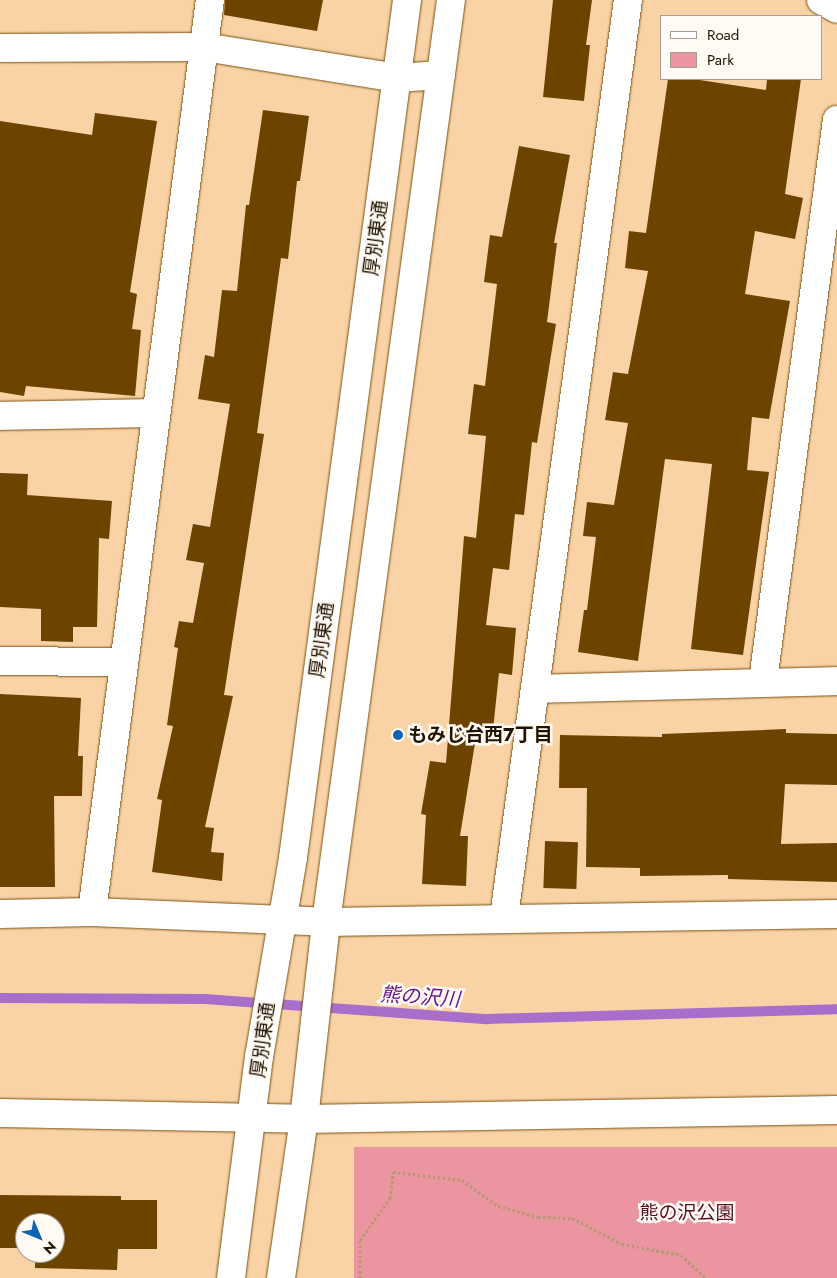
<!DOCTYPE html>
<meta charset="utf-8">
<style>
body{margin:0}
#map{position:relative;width:837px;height:1278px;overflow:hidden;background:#f9d3a5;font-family:Jost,"Noto Sans JP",sans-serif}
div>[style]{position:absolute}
.green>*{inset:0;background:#ea959f;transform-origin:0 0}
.stream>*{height:10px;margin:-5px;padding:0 5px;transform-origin:5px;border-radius:5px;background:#a96dcc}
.building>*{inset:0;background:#6c4400;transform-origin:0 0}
.path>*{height:3px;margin-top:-1.5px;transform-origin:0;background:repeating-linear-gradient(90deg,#b89873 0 2.5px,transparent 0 5px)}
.roads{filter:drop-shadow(0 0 1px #7a5114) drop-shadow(0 0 1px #7a5114)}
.minor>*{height:28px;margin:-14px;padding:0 14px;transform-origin:14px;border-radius:14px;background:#fff}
.dots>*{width:14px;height:14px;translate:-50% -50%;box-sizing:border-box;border:2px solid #fffaf4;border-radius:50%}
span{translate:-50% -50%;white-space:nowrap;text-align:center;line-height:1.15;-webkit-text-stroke:5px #fffaf4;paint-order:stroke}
.street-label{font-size:19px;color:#221200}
.poi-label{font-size:19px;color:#221200;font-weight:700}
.left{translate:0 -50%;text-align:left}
.park-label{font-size:19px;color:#5a0e22}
.water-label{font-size:20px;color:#66158a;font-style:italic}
.legend{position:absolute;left:660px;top:15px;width:162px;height:65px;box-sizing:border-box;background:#fffaf4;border:1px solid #a79d92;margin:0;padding:6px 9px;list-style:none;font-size:15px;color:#221200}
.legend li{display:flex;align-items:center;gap:10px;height:25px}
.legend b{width:25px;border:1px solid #a79d92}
.north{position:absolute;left:15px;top:1213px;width:50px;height:50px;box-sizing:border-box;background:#fffaf4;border:1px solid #a79d92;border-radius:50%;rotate:135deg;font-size:14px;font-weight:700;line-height:20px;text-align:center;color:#221200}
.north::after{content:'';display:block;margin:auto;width:18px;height:22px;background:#0d65b2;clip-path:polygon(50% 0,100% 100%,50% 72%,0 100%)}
</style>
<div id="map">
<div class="green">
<div style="left:837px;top:1147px;width:131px;height:483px;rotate:90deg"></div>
</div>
<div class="stream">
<div style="left:0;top:998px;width:205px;rotate:0.3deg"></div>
<div style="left:205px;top:999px;width:283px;rotate:4.1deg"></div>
<div style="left:487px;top:1019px;width:350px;rotate:-1.6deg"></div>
</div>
<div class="building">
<div style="clip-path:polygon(225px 0,323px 0,317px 31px,224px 15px)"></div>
<div style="clip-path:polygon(553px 0,592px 0,586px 45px,590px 45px,584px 101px,543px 97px)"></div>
<div style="clip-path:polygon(668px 79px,693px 79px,766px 90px,767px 79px,801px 79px,785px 194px,803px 198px,795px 239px,755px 231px,745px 294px,790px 301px,769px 419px,752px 417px,747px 470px,769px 472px,743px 655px,691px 649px,712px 464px,665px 459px,638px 661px,578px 652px,584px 610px,587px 610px,596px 537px,583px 536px,587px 502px,614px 505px,628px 423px,605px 420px,613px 372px,628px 374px,648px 271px,625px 268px,629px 231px,646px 233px)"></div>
<div style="clip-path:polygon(263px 110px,309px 116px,300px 181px,297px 181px,288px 259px,281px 258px,257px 433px,264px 434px,224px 695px,233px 696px,205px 827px,214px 828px,211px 852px,224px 853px,222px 881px,152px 872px,162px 800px,157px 799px,173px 726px,167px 725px,178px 648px,174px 647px,179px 621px,193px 623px,204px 563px,186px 560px,193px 524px,210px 527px,230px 404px,198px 399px,205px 355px,214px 357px,222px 290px,237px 291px,246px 205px,249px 205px)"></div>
<div style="clip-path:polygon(95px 113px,157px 121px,130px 292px,137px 294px,132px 329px,141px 330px,135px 396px,26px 386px,24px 396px,0 392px,0 121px,92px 135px)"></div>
<div style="clip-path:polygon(519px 146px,570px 155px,554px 243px,557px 243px,547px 322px,556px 324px,537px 443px,532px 442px,524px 515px,515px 514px,509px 570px,493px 568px,486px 625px,516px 628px,512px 675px,499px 673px,492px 739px,476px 737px,460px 836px,468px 836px,466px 886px,422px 884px,426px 815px,421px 814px,430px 761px,446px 763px,464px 536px,476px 538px,486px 436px,468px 434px,474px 384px,485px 386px,497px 284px,484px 282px,490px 235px,502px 237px)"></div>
<div style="clip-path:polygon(0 473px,28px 474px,27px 495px,112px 501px,109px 539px,99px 538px,97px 627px,73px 627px,73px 642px,41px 641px,41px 609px,0 607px)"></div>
<div style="clip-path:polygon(0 694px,81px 698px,78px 756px,83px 756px,82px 796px,54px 796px,55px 887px,0 887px)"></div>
<div style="clip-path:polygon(786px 729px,786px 733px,837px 734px,837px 785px,785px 784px,781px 844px,837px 843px,837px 882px,728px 879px,728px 875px,640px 876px,640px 868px,586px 867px,587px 788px,559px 788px,560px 735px,662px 737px,662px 734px)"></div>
<div style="left:545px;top:841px;width:33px;height:47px;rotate:2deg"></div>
<div style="clip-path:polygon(0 1195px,121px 1196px,121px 1200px,157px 1200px,157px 1249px,118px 1249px,117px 1270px,35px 1268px,35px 1253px,55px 1253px,55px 1223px,25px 1223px,25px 1248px,0 1248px)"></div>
</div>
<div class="path">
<div style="left:360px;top:1278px;width:38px;rotate:-90deg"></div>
<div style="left:360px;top:1240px;width:52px;rotate:-54.5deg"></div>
<div style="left:390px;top:1198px;width:26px;rotate:-83deg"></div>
<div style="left:393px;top:1172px;width:69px;rotate:6.6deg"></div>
<div style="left:462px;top:1180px;width:44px;rotate:35.8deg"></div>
<div style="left:498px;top:1206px;width:41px;rotate:15.4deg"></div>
<div style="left:538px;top:1217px;width:34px;rotate:2deg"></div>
<div style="left:572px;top:1218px;width:56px;rotate:27.5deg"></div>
<div style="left:622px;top:1244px;width:60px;rotate:10.6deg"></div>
<div style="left:681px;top:1255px;width:34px;rotate:43deg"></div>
</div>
<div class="roads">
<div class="minor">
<div style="left:821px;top:0;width:18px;rotate:29deg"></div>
<div style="left:0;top:48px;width:204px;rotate:-0.3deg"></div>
<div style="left:204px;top:47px;width:195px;rotate:9.1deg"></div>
<div style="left:397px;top:78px;width:44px;rotate:-3.9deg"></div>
<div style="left:0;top:416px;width:155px;rotate:-1.1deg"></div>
<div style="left:0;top:661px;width:123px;rotate:0.5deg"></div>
<div style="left:763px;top:681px;width:566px;rotate:-82.49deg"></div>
<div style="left:537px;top:689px;width:300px;rotate:-1.5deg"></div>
<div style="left:92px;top:912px;width:920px;rotate:-82.63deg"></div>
<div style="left:0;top:914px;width:92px;rotate:-1.2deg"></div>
<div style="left:92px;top:912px;width:234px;rotate:2.4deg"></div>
<div style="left:326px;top:922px;width:511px;rotate:-0.9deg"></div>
<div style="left:504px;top:917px;width:925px;rotate:-82.3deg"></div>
<div style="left:0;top:1113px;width:304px;rotate:1.1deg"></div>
<div style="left:304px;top:1119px;width:533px;rotate:-0.97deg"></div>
<div style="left:231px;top:1278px;width:223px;rotate:-82.8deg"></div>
<div style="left:259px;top:1057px;width:202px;rotate:-80.3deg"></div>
<div style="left:293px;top:858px;width:866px;rotate:-82.43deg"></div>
<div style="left:281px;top:1278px;width:161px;rotate:-81.8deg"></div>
<div style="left:304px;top:1119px;width:198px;rotate:-83.6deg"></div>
<div style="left:326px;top:922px;width:930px;rotate:-82.28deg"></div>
</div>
</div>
<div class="dots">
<div style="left:398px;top:735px;background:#0d65b2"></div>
</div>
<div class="street-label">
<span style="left:376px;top:238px;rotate:-82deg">厚別東通</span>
<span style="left:322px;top:640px;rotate:-82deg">厚別東通</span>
<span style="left:263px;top:1040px;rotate:-82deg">厚別東通</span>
</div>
<div class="poi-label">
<span class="left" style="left:408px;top:735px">もみじ台西7丁目</span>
</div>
<div class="park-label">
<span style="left:687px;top:1213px">熊の沢公園</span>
</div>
<div class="water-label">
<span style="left:420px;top:997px;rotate:4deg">熊の沢川</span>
</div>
<ul class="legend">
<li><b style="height:6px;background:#fff"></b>Road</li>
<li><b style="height:14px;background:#ea959f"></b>Park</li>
</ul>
<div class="north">N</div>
</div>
